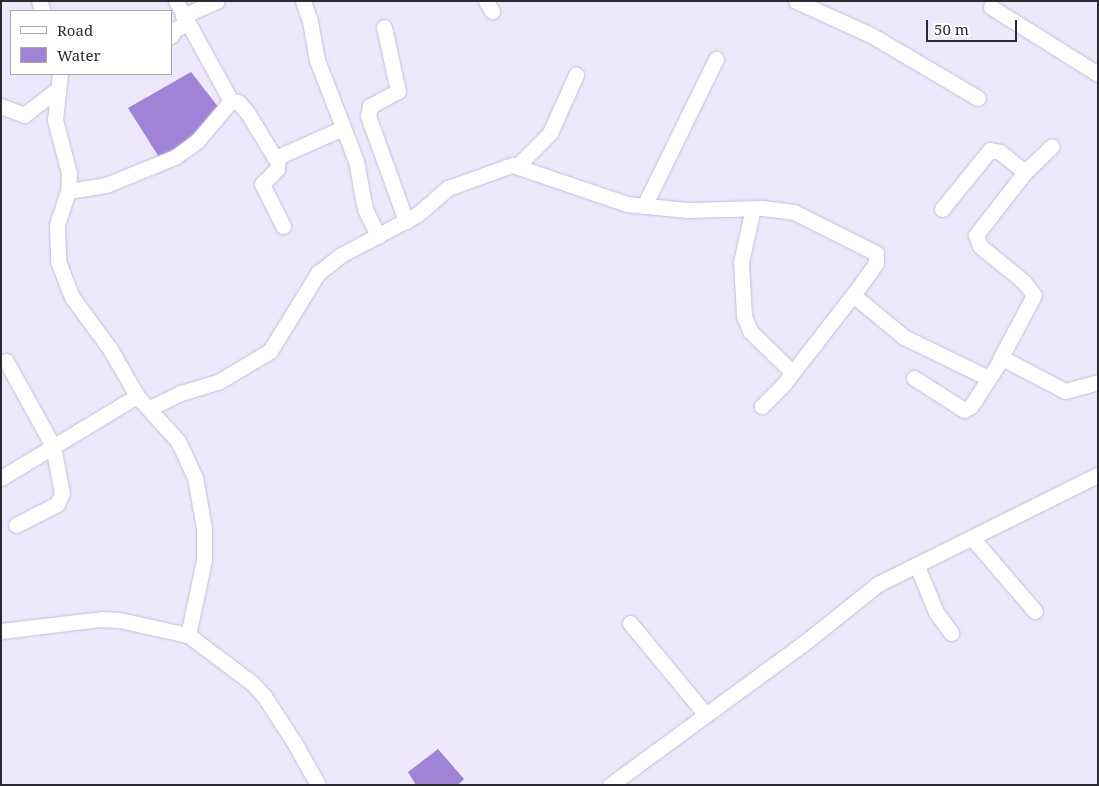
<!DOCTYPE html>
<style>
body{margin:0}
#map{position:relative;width:1099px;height:786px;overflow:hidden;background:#ede8fb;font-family:"Noto Serif",serif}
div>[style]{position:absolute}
.water>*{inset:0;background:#a082d7}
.roads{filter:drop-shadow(0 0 1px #c4bbda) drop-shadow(0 0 1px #c4bbda)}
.minor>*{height:15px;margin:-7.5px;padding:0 7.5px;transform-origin:7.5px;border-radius:7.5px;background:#fff}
span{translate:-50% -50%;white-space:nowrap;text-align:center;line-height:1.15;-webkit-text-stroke:4.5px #fff;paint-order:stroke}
.frame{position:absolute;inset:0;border:2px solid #2c2834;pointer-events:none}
.legend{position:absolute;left:10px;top:10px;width:162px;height:65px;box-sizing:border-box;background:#fff;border:1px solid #aba9ae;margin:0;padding:6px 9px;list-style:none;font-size:15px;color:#2c2834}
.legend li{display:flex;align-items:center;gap:10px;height:25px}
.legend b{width:25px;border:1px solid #aba9ae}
.scale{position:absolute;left:926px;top:20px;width:91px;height:22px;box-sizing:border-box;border:2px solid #2c2834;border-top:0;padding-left:6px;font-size:15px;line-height:18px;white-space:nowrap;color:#2c2834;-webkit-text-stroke:4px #fff;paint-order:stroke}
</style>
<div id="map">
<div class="water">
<div style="clip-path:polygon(191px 72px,219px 108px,164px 165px,128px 108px)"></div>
<div style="clip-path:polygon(438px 749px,464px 779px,458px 785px,416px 785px,408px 772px)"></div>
</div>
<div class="roads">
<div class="minor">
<div style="left:39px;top:1px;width:11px;rotate:68deg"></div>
<div style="left:176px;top:1px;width:114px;rotate:61.2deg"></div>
<div style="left:303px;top:1px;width:21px;rotate:71deg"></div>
<div style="left:310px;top:21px;width:40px;rotate:80deg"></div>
<div style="left:317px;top:60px;width:108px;rotate:68.9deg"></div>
<div style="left:356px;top:161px;width:49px;rotate:79.4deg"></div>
<div style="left:365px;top:209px;width:30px;rotate:64deg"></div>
<div style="left:486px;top:1px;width:12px;rotate:59deg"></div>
<div style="left:796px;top:1px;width:82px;rotate:24.4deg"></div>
<div style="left:871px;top:35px;width:124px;rotate:30.5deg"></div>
<div style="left:991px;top:7px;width:126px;rotate:32.1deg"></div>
<div style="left:183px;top:16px;width:37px;rotate:-24deg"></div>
<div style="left:384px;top:27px;width:66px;rotate:77.7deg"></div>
<div style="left:398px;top:91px;width:32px;rotate:152deg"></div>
<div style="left:370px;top:106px;width:10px;rotate:101deg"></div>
<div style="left:368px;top:116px;width:112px;rotate:70.1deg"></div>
<div style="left:171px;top:36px;width:8px;rotate:-60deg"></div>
<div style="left:175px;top:29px;width:13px;rotate:-23deg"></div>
<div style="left:60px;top:74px;width:46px;rotate:96.2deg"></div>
<div style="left:55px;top:120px;width:55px;rotate:75.2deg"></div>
<div style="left:69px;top:173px;width:18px;rotate:93deg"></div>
<div style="left:68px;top:191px;width:36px;rotate:108deg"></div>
<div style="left:57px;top:225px;width:36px;rotate:88deg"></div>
<div style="left:58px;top:261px;width:39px;rotate:69deg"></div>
<div style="left:72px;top:297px;width:64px;rotate:53.8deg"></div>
<div style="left:110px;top:349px;width:54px;rotate:60.1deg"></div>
<div style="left:137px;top:396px;width:61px;rotate:47.7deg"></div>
<div style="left:178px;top:441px;width:40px;rotate:65deg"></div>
<div style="left:195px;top:477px;width:52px;rotate:80deg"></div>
<div style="left:204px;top:528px;width:32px;rotate:90deg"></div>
<div style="left:204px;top:560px;width:77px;rotate:102deg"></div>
<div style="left:188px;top:635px;width:80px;rotate:36.9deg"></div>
<div style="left:252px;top:683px;width:18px;rotate:47deg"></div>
<div style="left:264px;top:696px;width:55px;rotate:56.9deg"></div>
<div style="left:294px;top:742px;width:49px;rotate:60.8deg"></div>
<div style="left:1px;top:106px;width:25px;rotate:21deg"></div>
<div style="left:24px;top:115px;width:43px;rotate:-37.4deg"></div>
<div style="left:278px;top:158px;width:11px;rotate:95deg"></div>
<div style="left:277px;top:169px;width:21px;rotate:135deg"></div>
<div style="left:262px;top:184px;width:47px;rotate:63.4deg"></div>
<div style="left:518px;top:165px;width:45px;rotate:-45deg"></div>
<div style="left:550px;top:133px;width:64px;rotate:-65.9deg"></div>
<div style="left:68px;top:191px;width:38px;rotate:-9deg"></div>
<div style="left:106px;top:185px;width:74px;rotate:-22.1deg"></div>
<div style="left:175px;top:157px;width:27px;rotate:-36deg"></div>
<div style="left:197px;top:141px;width:52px;rotate:-49.6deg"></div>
<div style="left:231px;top:101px;width:7px;rotate:8deg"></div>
<div style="left:238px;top:102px;width:13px;rotate:48deg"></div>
<div style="left:247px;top:112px;width:54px;rotate:58.7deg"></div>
<div style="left:275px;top:158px;width:74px;rotate:-23.8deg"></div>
<div style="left:644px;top:206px;width:164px;rotate:-63.9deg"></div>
<div style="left:753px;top:208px;width:55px;rotate:102.5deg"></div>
<div style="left:741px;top:262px;width:54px;rotate:86.8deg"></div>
<div style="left:744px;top:316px;width:16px;rotate:68deg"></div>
<div style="left:750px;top:331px;width:59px;rotate:44.3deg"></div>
<div style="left:942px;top:209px;width:76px;rotate:-50.9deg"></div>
<div style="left:990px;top:150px;width:10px;rotate:11deg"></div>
<div style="left:1000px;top:152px;width:32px;rotate:39deg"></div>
<div style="left:853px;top:295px;width:66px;rotate:39.5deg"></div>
<div style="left:904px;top:337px;width:93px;rotate:26deg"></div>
<div style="left:1000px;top:359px;width:72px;rotate:-62deg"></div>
<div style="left:1034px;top:295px;width:16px;rotate:-128deg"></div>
<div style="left:1024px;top:282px;width:57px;rotate:-140.7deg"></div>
<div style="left:980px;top:246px;width:12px;rotate:-110deg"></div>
<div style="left:976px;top:235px;width:80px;rotate:-52.1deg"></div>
<div style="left:1025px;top:172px;width:37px;rotate:-44deg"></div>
<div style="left:6px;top:361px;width:97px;rotate:61.1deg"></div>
<div style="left:53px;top:446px;width:48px;rotate:79.2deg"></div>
<div style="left:62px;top:493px;width:12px;rotate:114deg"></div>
<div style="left:57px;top:504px;width:46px;rotate:152.9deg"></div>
<div style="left:914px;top:378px;width:59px;rotate:32.6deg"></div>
<div style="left:964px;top:410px;width:8px;rotate:-30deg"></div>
<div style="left:971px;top:406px;width:57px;rotate:-57.1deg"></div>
<div style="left:1002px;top:358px;width:71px;rotate:27.6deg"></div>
<div style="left:1065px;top:391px;width:34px;rotate:-15deg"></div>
<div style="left:150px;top:408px;width:34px;rotate:-26deg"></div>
<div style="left:181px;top:393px;width:39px;rotate:-17deg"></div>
<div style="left:218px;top:382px;width:61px;rotate:-30.8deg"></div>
<div style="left:270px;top:351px;width:92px;rotate:-58.4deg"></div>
<div style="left:318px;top:273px;width:29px;rotate:-38deg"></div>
<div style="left:341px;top:255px;width:87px;rotate:-28deg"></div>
<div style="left:418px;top:214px;width:40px;rotate:-41deg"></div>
<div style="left:448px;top:188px;width:68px;rotate:-19.8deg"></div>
<div style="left:512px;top:165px;width:121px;rotate:18.7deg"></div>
<div style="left:627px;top:204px;width:60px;rotate:5.7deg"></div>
<div style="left:687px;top:210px;width:75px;rotate:-1.5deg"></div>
<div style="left:762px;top:208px;width:32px;rotate:7deg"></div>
<div style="left:794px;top:212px;width:92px;rotate:26.6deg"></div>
<div style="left:876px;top:253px;width:10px;rotate:90deg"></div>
<div style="left:876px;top:263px;width:29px;rotate:125deg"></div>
<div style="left:859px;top:287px;width:124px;rotate:127.8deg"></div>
<div style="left:783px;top:385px;width:30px;rotate:135deg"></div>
<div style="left:1px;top:478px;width:159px;rotate:-31.1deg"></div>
<div style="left:973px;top:539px;width:95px;rotate:49.3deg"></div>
<div style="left:917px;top:566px;width:50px;rotate:67.6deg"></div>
<div style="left:936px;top:612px;width:26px;rotate:54deg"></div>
<div style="left:630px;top:623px;width:119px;rotate:50.4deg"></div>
<div style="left:1px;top:631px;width:102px;rotate:-6.8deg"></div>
<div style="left:102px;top:619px;width:17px;rotate:3deg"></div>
<div style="left:119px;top:620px;width:71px;rotate:12.3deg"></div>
<div style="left:610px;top:785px;width:239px;rotate:-36.2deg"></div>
<div style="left:803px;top:644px;width:96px;rotate:-38.7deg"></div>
<div style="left:878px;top:584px;width:246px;rotate:-26.4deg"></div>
</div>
</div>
<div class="frame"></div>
<ul class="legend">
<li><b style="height:6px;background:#fff"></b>Road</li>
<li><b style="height:14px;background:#a082d7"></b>Water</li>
</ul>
<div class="scale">50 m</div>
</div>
